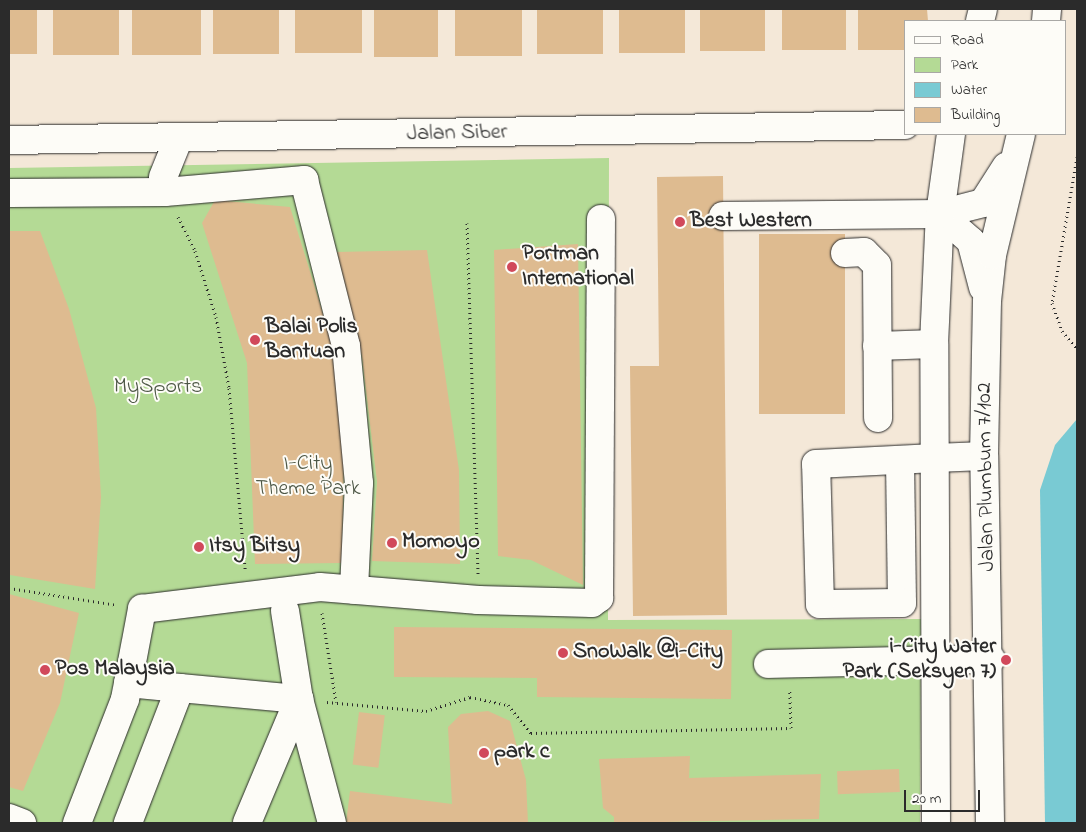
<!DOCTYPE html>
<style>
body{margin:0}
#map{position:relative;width:1086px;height:832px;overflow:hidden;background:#f4e8d8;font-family:"Indie Flower",sans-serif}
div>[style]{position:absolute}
.green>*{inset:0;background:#b4da95}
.water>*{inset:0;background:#79cad3}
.building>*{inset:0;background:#debb90;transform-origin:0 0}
.path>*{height:3px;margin-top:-1.5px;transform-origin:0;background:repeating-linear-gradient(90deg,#2b2b2b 0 1px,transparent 0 5px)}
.roads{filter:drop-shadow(0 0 1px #2b2b2b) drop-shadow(0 0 1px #2b2b2b)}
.minor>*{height:28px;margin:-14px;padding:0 14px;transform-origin:14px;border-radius:14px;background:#fdfcf7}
.dots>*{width:14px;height:14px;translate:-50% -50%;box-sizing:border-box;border:2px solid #fdfcf7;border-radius:50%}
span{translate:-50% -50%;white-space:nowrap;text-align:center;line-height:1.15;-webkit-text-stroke:4px #fdfcf7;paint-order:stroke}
.street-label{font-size:22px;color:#2b2b2b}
.poi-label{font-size:22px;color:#2b2b2b;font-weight:700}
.left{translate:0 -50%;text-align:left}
.right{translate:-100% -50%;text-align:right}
.park-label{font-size:22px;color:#4d5746}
.frame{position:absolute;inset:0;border:10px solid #2b2b2b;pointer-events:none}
.legend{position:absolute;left:904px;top:20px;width:162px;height:115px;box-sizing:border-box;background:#fdfcf7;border:1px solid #a9a8a5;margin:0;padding:6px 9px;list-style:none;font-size:15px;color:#2b2b2b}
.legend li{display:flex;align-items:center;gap:10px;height:25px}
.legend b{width:25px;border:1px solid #a9a8a5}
.scale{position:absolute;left:904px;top:790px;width:76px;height:22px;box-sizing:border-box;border:2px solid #2b2b2b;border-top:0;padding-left:6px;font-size:15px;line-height:18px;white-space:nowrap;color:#2b2b2b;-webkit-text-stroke:4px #fdfcf7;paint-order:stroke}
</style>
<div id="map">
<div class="green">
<div style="clip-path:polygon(609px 158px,608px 620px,921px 619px,920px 823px,9px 823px,9px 168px)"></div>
</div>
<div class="water">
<div style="clip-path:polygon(1077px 419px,1077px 823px,1045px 823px,1040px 490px,1055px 445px)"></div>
</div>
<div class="building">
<div style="left:9px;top:9px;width:28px;height:45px"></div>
<div style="left:53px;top:9px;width:66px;height:46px"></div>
<div style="left:132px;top:9px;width:69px;height:46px"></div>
<div style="left:213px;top:9px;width:66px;height:45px"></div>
<div style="left:295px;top:9px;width:67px;height:44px"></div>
<div style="left:374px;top:9px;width:64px;height:48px"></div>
<div style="left:455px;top:9px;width:67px;height:47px"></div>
<div style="left:537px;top:9px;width:66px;height:45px"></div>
<div style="left:619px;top:9px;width:66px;height:44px"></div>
<div style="left:700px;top:9px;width:65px;height:42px"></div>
<div style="left:782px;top:9px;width:64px;height:41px"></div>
<div style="clip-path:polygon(858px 9px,927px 9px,928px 21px,905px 21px,905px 50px,858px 50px)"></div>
<div style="clip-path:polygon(723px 176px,727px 615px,633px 616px,630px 366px,659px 366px,657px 177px)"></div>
<div style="clip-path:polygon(215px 200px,290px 207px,334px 349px,344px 458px,342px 563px,255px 564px,247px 363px,202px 223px)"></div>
<div style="clip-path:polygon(9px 231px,40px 231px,69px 309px,96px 408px,101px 497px,95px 589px,10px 575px)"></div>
<div style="left:759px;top:234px;width:86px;height:180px"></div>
<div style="clip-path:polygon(578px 244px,583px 585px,531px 560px,498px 556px,494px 250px)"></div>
<div style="clip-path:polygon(427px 250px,459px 470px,460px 564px,372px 561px,377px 482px,362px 357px,337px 252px)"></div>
<div style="clip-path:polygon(9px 594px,79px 613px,60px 703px,23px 791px,9px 787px)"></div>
<div style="clip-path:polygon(394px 627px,732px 630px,731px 699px,537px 697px,537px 678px,394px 677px)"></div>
<div style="clip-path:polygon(488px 711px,510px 721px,526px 780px,528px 823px,346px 823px,350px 791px,452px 804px,448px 727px,461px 714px)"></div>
<div style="left:359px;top:712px;width:26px;height:53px;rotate:7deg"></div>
<div style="clip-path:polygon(690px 756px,689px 778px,821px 774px,819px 819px,614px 823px,614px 817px,603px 808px,599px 759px)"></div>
<div style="left:899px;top:769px;width:23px;height:62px;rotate:88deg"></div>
</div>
<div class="path">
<div style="left:1077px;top:157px;width:148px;rotate:99.7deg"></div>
<div style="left:1052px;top:303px;width:30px;rotate:70deg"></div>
<div style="left:1062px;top:331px;width:23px;rotate:50deg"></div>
<div style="left:178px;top:217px;width:38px;rotate:63deg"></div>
<div style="left:195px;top:251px;width:69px;rotate:72.3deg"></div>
<div style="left:216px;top:317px;width:72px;rotate:79.6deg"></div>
<div style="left:229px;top:388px;width:182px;rotate:84.9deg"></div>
<div style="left:467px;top:223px;width:351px;rotate:88.2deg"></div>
<div style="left:9px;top:588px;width:109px;rotate:8.9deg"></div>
<div style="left:322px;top:613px;width:90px;rotate:81.1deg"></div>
<div style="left:327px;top:702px;width:99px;rotate:5.2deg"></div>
<div style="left:426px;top:711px;width:46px;rotate:-17.7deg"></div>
<div style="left:470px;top:697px;width:39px;rotate:12deg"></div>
<div style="left:508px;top:705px;width:36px;rotate:51deg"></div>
<div style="left:531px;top:733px;width:260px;rotate:-1.1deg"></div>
<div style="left:791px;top:728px;width:38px;rotate:-92deg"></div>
</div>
<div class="roads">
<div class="minor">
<div style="left:980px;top:21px;width:12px;rotate:-76deg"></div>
<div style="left:1046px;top:21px;width:12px;rotate:-85deg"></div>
<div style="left:9px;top:140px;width:896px;rotate:-0.96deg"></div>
<div style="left:163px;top:177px;width:40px;rotate:-68deg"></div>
<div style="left:9px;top:193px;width:156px;rotate:-0.4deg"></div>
<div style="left:165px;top:192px;width:140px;rotate:-4.9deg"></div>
<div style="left:304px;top:180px;width:171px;rotate:75.8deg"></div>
<div style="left:346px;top:346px;width:138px;rotate:84.6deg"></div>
<div style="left:359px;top:483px;width:107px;rotate:92.7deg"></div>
<div style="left:940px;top:214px;width:41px;rotate:41.1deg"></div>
<div style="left:971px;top:241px;width:48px;rotate:75.4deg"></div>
<div style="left:723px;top:216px;width:217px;rotate:-0.5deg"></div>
<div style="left:940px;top:214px;width:44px;rotate:-14.3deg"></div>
<div style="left:983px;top:203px;width:43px;rotate:-57.4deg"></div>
<div style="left:845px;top:253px;width:19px;rotate:-3deg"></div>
<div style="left:864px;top:252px;width:18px;rotate:45deg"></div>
<div style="left:877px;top:265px;width:153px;rotate:89.6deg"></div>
<div style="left:877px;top:346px;width:57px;rotate:-2deg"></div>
<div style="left:900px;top:460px;width:143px;rotate:89.2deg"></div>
<div style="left:902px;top:603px;width:82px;rotate:179.3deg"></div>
<div style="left:820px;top:604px;width:140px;rotate:-91.6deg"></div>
<div style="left:816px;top:464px;width:119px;rotate:-2.9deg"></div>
<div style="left:935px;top:458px;width:49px;rotate:-2.3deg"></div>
<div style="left:285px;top:611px;width:89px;rotate:81deg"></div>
<div style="left:299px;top:699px;width:128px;rotate:75.1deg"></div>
<div style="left:768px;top:664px;width:223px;rotate:-1.3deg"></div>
<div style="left:128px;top:683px;width:52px;rotate:5.5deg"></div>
<div style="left:180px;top:688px;width:145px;rotate:111.1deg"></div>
<div style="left:180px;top:688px;width:120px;rotate:5.3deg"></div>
<div style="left:299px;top:699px;width:134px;rotate:112.8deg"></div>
<div style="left:9px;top:818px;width:14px;rotate:21deg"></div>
<div style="left:77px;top:823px;width:133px;rotate:-68.8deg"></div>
<div style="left:125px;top:699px;width:92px;rotate:-79.3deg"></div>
<div style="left:142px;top:609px;width:179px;rotate:-7deg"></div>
<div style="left:320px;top:587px;width:159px;rotate:4.7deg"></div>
<div style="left:478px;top:600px;width:114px;rotate:1.5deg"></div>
<div style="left:592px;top:603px;width:9px;rotate:-36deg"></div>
<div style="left:599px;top:598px;width:379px;rotate:-89.7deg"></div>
<div style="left:936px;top:823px;width:479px;rotate:-90.2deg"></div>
<div style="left:934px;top:344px;width:130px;rotate:-87.4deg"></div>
<div style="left:940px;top:214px;width:81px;rotate:-82.2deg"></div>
<div style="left:990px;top:823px;width:367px;rotate:-90.9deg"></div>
<div style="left:984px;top:456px;width:155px;rotate:-88.9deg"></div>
<div style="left:987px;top:301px;width:46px;rotate:-83.8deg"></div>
<div style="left:992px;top:255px;width:124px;rotate:-76.5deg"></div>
</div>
</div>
<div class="dots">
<div style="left:680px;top:222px;background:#d1495b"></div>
<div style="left:512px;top:267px;background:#d1495b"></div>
<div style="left:255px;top:340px;background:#d1495b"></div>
<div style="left:392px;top:543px;background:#d1495b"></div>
<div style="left:199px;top:547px;background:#d1495b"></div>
<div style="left:563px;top:653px;background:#d1495b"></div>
<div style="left:1006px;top:660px;background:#d1495b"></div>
<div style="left:45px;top:670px;background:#d1495b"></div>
<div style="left:484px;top:753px;background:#d1495b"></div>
</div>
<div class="street-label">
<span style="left:457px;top:134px;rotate:-1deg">Jalan Siber</span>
<span style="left:987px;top:477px;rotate:-91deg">Jalan Plumbum 7/102</span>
</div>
<div class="poi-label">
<span class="left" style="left:690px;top:222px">Best Western</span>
<span class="left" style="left:522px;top:267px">Portman<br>International</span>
<span class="left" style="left:265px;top:340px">Balai Polis<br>Bantuan</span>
<span class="left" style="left:402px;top:543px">Momoyo</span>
<span class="left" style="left:209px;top:547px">Itsy Bitsy</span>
<span class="right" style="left:996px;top:660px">i-City Water<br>Park (Seksyen 7)</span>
<span class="left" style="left:573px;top:653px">SnoWalk @i-City</span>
<span class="left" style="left:55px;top:670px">Pos Malaysia</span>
<span class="left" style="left:494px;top:753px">park c</span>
</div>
<div class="park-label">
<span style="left:158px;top:388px">MySports</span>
<span style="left:308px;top:477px">I-City<br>Theme Park</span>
</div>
<div class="frame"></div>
<ul class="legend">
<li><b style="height:6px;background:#fdfcf7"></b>Road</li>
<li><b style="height:14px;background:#b4da95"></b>Park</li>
<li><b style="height:14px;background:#79cad3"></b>Water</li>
<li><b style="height:14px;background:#debb90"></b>Building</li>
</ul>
<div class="scale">20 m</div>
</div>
